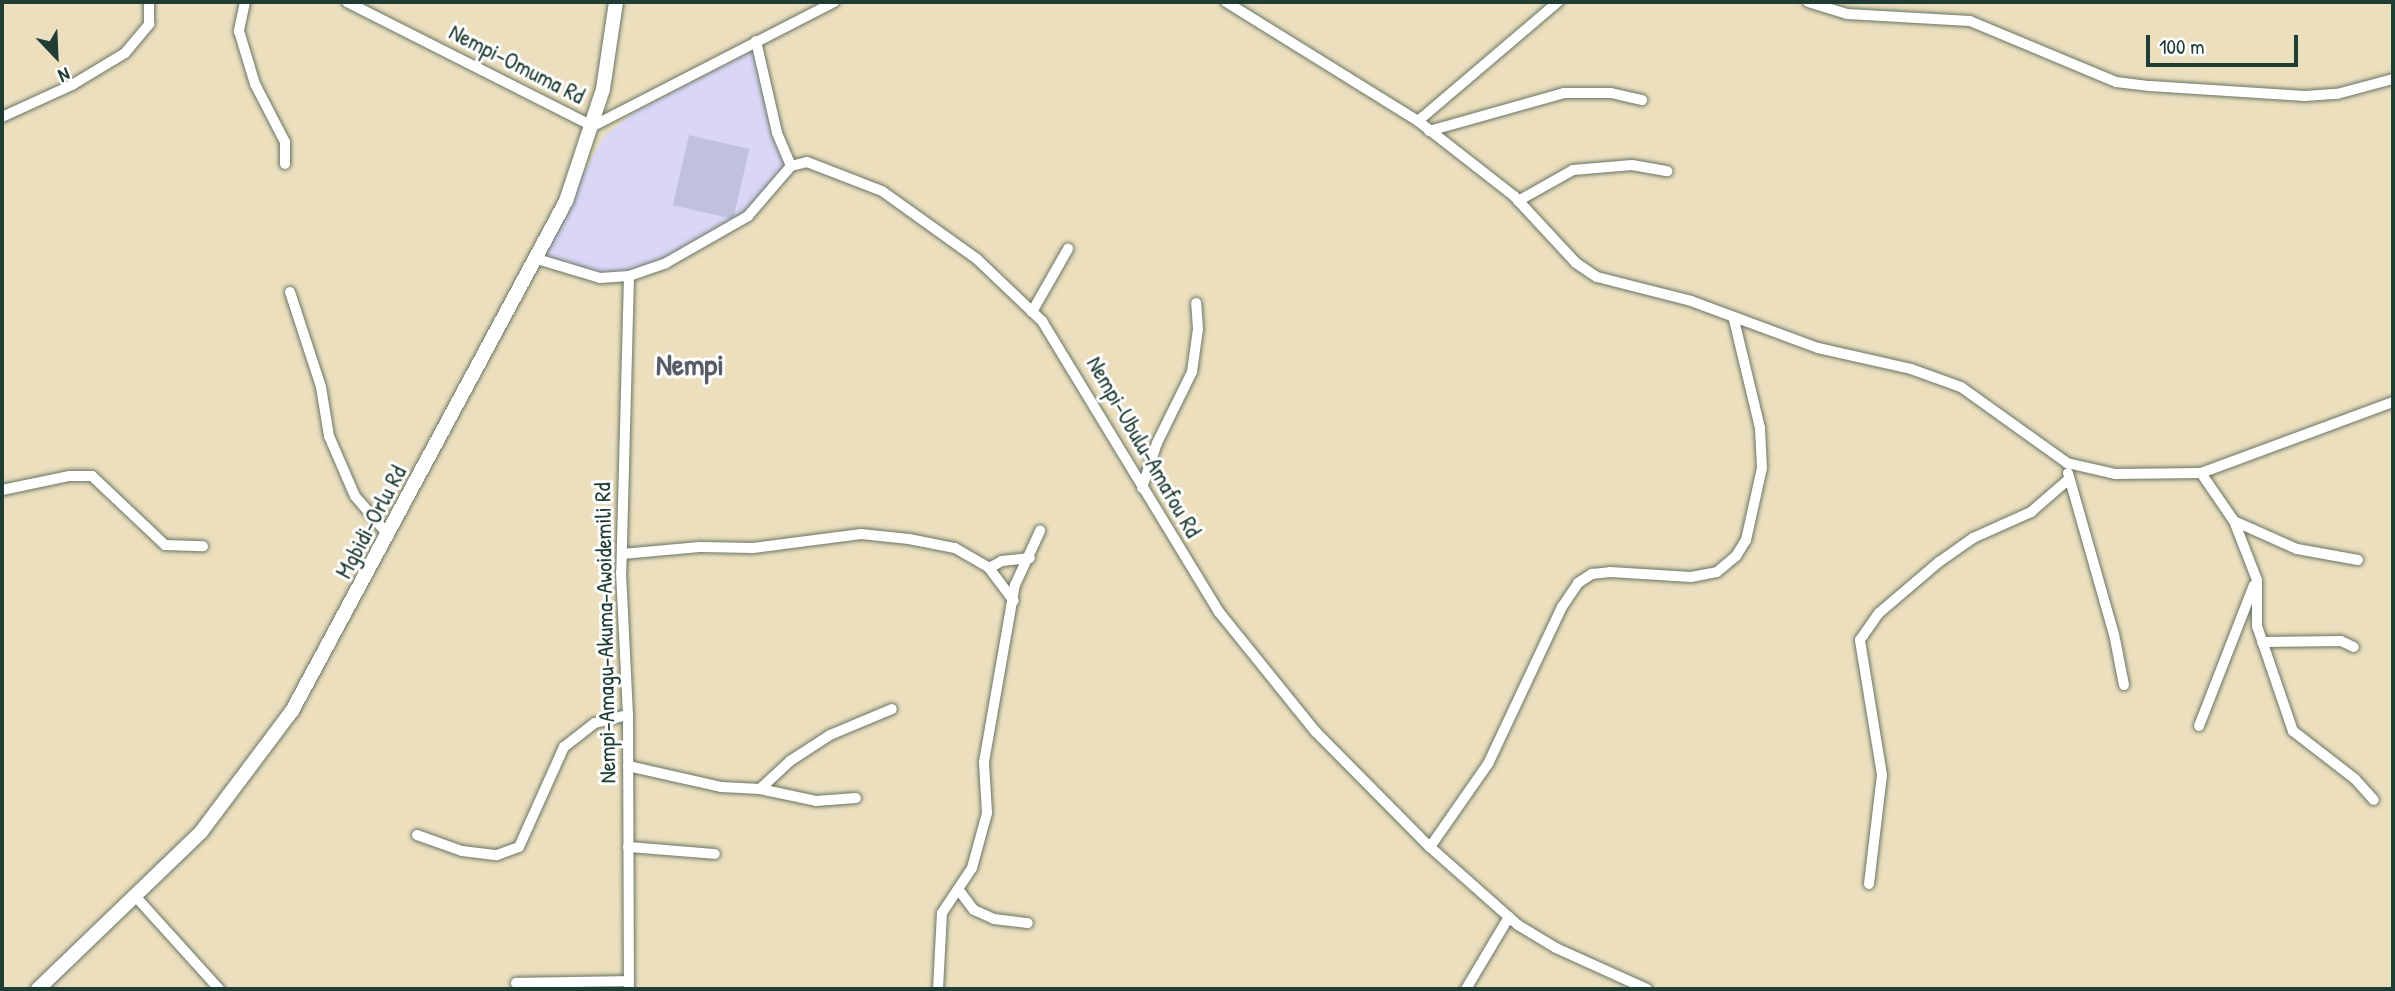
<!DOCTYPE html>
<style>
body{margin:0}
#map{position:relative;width:2395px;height:991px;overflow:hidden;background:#ecdfbe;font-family:"Patrick Hand",sans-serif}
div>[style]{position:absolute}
.built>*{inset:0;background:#dad6f7}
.industrial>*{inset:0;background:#c0c2dd;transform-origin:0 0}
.roads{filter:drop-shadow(0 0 2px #677664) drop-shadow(0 0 2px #677664)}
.minor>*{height:10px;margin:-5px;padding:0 5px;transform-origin:5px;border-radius:5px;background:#fff}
.major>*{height:14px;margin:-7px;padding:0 7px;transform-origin:7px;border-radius:7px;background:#fff}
span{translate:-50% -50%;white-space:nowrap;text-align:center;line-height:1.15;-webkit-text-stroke:6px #fff;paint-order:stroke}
.street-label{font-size:23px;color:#1f3d34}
.district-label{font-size:30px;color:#575c66;font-weight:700}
.frame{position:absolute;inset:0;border:4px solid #1f3d34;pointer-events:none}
.north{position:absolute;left:21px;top:21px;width:70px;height:70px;-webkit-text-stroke:5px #fff;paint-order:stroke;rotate:157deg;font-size:19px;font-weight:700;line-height:28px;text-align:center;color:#1f3d34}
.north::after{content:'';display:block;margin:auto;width:24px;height:32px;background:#1f3d34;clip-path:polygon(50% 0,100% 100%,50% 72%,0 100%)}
.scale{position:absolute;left:2146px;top:35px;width:152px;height:32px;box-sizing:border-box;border:4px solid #1f3d34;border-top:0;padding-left:9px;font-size:21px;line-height:24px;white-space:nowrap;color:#1f3d34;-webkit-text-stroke:5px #fff;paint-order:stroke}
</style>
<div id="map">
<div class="built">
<div style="clip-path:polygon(758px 48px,791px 166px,742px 220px,629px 276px,591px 276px,537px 259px,604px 136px,634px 112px)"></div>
</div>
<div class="industrial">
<div style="left:689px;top:135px;width:62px;height:72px;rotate:13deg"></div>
</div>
<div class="roads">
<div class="minor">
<div style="left:245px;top:2px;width:30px;rotate:102deg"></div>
<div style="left:239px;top:31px;width:55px;rotate:73.2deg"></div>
<div style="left:255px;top:84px;width:65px;rotate:62.7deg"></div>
<div style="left:285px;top:142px;width:22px;rotate:90deg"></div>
<div style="left:347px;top:2px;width:275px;rotate:26.8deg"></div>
<div style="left:593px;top:126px;width:271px;rotate:-27.2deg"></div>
<div style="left:1226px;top:2px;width:226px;rotate:31.8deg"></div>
<div style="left:1418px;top:121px;width:122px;rotate:38deg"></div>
<div style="left:1514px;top:196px;width:91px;rotate:47.2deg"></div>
<div style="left:1576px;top:263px;width:25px;rotate:34deg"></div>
<div style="left:1597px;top:277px;width:97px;rotate:14.3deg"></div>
<div style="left:1691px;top:301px;width:135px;rotate:20.3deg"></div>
<div style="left:1818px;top:348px;width:95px;rotate:12.7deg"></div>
<div style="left:1911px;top:369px;width:53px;rotate:19.8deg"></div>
<div style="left:1961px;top:387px;width:130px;rotate:35.6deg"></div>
<div style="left:2067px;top:463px;width:49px;rotate:12.9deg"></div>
<div style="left:2115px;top:474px;width:86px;rotate:-0.7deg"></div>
<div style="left:2201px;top:473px;width:205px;rotate:-20.3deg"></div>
<div style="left:1808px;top:2px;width:41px;rotate:17.1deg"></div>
<div style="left:1847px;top:14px;width:123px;rotate:3.3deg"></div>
<div style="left:1970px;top:21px;width:158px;rotate:22.7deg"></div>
<div style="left:2116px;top:82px;width:34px;rotate:7deg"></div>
<div style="left:2150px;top:86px;width:155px;rotate:3.7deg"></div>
<div style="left:2305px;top:96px;width:32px;rotate:-4deg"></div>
<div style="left:2337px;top:94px;width:58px;rotate:-15deg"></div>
<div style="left:756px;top:41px;width:94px;rotate:77.1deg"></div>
<div style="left:777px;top:133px;width:36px;rotate:67deg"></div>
<div style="left:2px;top:117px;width:77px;rotate:-24.6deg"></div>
<div style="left:72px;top:85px;width:62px;rotate:-31.1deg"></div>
<div style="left:125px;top:53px;width:38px;rotate:-50deg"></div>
<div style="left:149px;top:24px;width:22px;rotate:-90deg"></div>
<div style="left:1418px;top:121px;width:184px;rotate:-40.4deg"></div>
<div style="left:1429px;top:131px;width:140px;rotate:-15.7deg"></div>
<div style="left:1564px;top:93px;width:47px"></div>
<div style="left:1611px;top:93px;width:32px;rotate:13deg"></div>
<div style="left:1518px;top:201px;width:63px;rotate:-29.4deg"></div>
<div style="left:1573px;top:170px;width:59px;rotate:-4.8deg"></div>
<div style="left:1632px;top:165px;width:36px;rotate:10deg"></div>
<div style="left:537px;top:259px;width:66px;rotate:16.8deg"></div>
<div style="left:600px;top:278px;width:29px;rotate:-4deg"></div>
<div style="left:629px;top:276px;width:39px;rotate:-19deg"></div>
<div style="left:666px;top:263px;width:95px;rotate:-29.8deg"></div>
<div style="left:748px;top:216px;width:66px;rotate:-49.3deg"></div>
<div style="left:791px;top:166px;width:16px;rotate:-14deg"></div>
<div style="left:807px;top:162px;width:80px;rotate:21.1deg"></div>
<div style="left:882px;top:191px;width:117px;rotate:35.6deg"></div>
<div style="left:977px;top:259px;width:90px;rotate:43.6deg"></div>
<div style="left:1042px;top:321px;width:341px;rotate:58.7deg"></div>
<div style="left:1219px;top:612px;width:154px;rotate:51.1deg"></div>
<div style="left:1316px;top:732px;width:162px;rotate:45.3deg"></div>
<div style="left:1430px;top:847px;width:118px;rotate:41.6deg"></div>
<div style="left:1518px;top:925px;width:44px;rotate:31.2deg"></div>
<div style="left:1556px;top:948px;width:100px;rotate:24.3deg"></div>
<div style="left:629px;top:276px;width:296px;rotate:91.5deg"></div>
<div style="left:621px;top:572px;width:143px;rotate:87.2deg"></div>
<div style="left:628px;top:715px;width:274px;rotate:89.8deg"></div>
<div style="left:290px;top:292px;width:100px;rotate:71.9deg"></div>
<div style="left:321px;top:387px;width:50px;rotate:80.7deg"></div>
<div style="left:329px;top:436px;width:65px;rotate:66.6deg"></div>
<div style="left:355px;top:496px;width:52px;rotate:49.6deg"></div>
<div style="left:1032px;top:312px;width:73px;rotate:-60.3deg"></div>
<div style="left:2068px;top:473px;width:167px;rotate:74.1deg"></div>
<div style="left:2114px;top:634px;width:52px;rotate:78.9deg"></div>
<div style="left:2201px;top:473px;width:58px;rotate:55.5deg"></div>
<div style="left:2234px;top:521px;width:69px;rotate:24deg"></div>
<div style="left:2297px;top:549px;width:62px;rotate:10.2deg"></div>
<div style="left:1142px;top:488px;width:47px;rotate:-71.6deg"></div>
<div style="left:1157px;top:443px;width:79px;rotate:-63.8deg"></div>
<div style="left:1192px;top:372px;width:43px;rotate:-82.1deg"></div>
<div style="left:1198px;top:329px;width:26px;rotate:-94deg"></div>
<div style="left:2px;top:490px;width:68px;rotate:-11.8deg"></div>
<div style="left:69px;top:476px;width:23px"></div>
<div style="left:92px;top:476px;width:100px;rotate:43.4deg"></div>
<div style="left:165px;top:545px;width:38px;rotate:2deg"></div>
<div style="left:2234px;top:521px;width:63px;rotate:68.7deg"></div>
<div style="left:2257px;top:580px;width:46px;rotate:90deg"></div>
<div style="left:2257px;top:626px;width:111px;rotate:71.1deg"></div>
<div style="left:2293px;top:731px;width:78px;rotate:37.7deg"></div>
<div style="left:2355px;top:779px;width:28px;rotate:48deg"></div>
<div style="left:622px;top:554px;width:78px;rotate:-5.1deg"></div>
<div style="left:700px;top:547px;width:53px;rotate:1.1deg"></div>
<div style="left:753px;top:548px;width:109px;rotate:-7.4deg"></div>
<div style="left:861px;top:534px;width:48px;rotate:5.9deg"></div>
<div style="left:909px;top:539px;width:47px;rotate:11.1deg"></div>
<div style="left:955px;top:548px;width:39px;rotate:30deg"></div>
<div style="left:989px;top:568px;width:41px;rotate:52.9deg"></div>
<div style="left:989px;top:568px;width:15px;rotate:-28deg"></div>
<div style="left:1002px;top:561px;width:28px;rotate:-6deg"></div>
<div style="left:2262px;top:642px;width:79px;rotate:-0.7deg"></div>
<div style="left:2341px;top:641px;width:14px;rotate:25deg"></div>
<div style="left:2199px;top:726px;width:151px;rotate:-68.7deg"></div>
<div style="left:628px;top:766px;width:95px;rotate:12.7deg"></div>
<div style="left:721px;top:787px;width:39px;rotate:3deg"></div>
<div style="left:760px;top:789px;width:41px;rotate:-43deg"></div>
<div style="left:790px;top:761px;width:48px;rotate:-33deg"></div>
<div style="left:830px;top:735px;width:67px;rotate:-22.8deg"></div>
<div style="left:760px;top:789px;width:57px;rotate:12.1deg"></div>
<div style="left:816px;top:801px;width:40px;rotate:-4.3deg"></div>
<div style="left:417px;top:835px;width:48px;rotate:19.6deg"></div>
<div style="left:462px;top:851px;width:35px;rotate:7deg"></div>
<div style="left:497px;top:855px;width:23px;rotate:-20deg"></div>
<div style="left:519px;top:847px;width:110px;rotate:-65.8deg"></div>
<div style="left:564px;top:747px;width:39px;rotate:-38deg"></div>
<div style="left:595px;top:723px;width:34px;rotate:-14deg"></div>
<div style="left:628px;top:847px;width:87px;rotate:4.6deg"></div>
<div style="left:1430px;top:847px;width:101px;rotate:-55.1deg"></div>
<div style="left:1488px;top:764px;width:174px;rotate:-64.8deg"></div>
<div style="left:1562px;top:607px;width:29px;rotate:-56deg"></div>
<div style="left:1578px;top:583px;width:17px;rotate:-33deg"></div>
<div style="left:1592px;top:574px;width:18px;rotate:-6deg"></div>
<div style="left:1610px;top:572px;width:81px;rotate:3.5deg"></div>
<div style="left:1691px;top:577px;width:26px;rotate:-11deg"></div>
<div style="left:1717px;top:572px;width:25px;rotate:-40deg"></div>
<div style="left:1736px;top:556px;width:19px;rotate:-58deg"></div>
<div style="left:1746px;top:540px;width:74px;rotate:-77.5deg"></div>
<div style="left:1762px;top:468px;width:40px;rotate:-92.9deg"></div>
<div style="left:1760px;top:428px;width:111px;rotate:-103.5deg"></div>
<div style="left:1869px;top:884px;width:110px;rotate:-83.2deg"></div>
<div style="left:1882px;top:775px;width:137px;rotate:-99.3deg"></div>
<div style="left:1860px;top:640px;width:33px;rotate:-55deg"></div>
<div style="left:1879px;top:613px;width:79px;rotate:-40.4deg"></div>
<div style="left:1939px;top:562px;width:42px;rotate:-35.2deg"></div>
<div style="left:1973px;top:538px;width:64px;rotate:-24.1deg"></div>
<div style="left:2031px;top:512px;width:50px;rotate:-41deg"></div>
<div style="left:958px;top:889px;width:26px;rotate:53deg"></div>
<div style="left:974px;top:910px;width:22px;rotate:24deg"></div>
<div style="left:994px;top:919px;width:34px;rotate:7deg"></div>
<div style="left:136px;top:897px;width:124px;rotate:47.9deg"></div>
<div style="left:516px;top:983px;width:113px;rotate:-1deg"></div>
<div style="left:938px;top:989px;width:76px;rotate:-87deg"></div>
<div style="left:942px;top:913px;width:54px;rotate:-56.3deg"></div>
<div style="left:972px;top:868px;width:57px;rotate:-74.7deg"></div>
<div style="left:987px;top:813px;width:51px;rotate:-93.4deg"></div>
<div style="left:984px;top:762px;width:180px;rotate:-80.1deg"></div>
<div style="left:1015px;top:585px;width:60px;rotate:-65.2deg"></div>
<div style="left:1466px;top:989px;width:84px;rotate:-59.2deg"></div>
</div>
<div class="major">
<div style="left:38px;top:989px;width:226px;rotate:-43.9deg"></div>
<div style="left:201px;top:832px;width:151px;rotate:-53.1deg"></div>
<div style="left:292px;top:711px;width:579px;rotate:-61.75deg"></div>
<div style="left:566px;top:201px;width:118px;rotate:-71.7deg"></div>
<div style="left:603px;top:89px;width:88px;rotate:-81.5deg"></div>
</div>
</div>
<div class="street-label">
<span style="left:517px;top:64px;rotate:27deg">Nempi-Omuma Rd</span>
<span style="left:1144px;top:447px;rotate:60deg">Nempi-Ubulu-Amafou Rd</span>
<span style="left:371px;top:522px;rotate:-62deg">Mgbidi-Orlu Rd</span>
<span style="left:605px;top:633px;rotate:-91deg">Nempi-Amagu-Akuma-Awoidemili Rd</span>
</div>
<div class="district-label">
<span style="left:690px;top:364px">Nempi</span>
</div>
<div class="frame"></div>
<div class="north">N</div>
<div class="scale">100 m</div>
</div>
